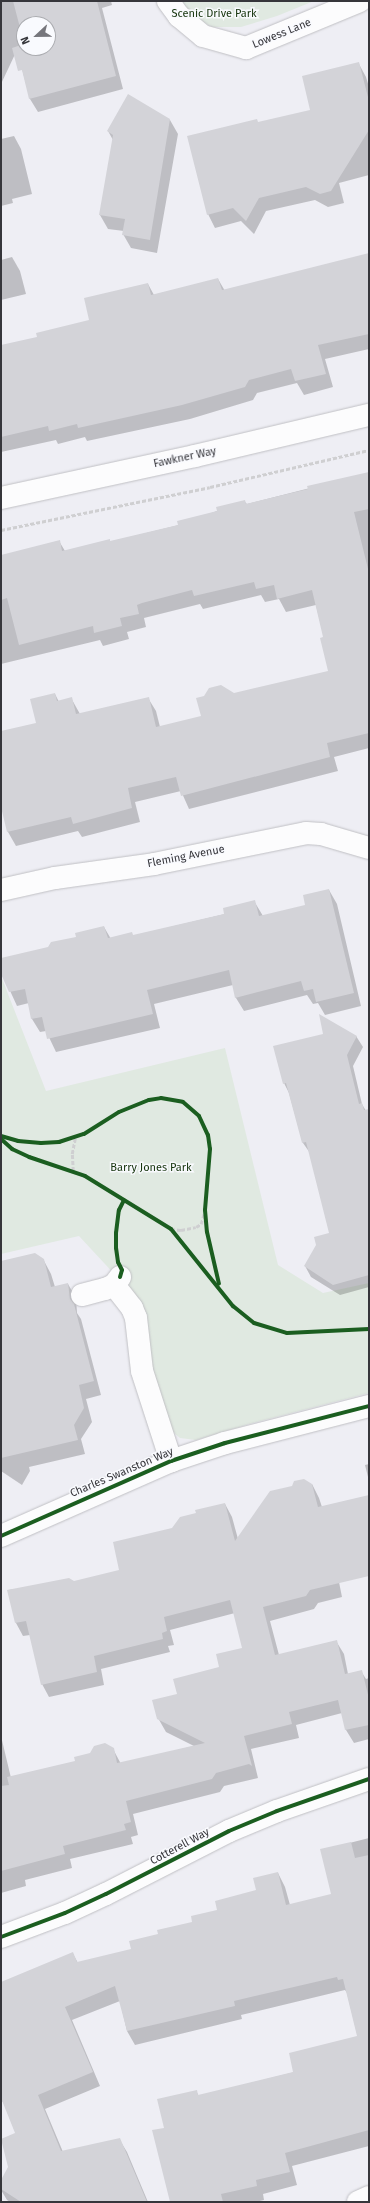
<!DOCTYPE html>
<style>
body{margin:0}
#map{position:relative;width:370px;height:2203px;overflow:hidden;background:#eeeef4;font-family:"Fira Sans",sans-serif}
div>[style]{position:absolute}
.green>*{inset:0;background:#e0e9e1}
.shadow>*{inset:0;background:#0003}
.building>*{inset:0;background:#d3d3d8}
.path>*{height:2.5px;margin-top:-1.25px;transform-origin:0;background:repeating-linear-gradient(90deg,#cfcfd1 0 4px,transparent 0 6px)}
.roads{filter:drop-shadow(0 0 1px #c0c0c4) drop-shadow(0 0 1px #c0c0c4)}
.minor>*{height:22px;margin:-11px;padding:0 11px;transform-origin:11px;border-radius:11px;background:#fcfcfd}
.cycleway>*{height:4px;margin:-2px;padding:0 2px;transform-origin:2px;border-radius:2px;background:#1b5e20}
span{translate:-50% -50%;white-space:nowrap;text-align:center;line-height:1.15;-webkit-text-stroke:3px #f9fafe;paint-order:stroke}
.park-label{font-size:11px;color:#14330b}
.street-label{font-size:11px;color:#36363b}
.frame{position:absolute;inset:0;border:2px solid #36363b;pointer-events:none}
.north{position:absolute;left:16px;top:16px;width:40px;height:40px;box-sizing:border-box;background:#f9fafe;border:1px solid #abacb0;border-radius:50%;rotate:248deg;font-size:11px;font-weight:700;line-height:16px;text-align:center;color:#36363b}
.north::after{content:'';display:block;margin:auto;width:14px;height:18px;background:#76767c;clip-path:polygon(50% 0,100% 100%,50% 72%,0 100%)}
</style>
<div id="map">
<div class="green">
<div style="clip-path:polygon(178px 1px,314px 1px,277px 16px,241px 27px,212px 27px,192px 16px)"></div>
<div style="clip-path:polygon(1px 976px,46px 1091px,225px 1048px,278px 1265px,323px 1293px,369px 1283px,369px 1393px,253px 1423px,196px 1440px,180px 1438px,174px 1433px,170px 1428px,130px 1291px,79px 1236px,1px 1254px)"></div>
</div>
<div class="shadow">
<div style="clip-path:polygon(evenodd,1px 1px,111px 1px,112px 5px,102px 8px,123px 89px,38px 112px,30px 99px,17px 50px,1px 84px,1px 1px,24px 24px,48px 24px,48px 48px,24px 48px,24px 24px)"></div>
<div style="clip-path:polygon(359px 64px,366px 77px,369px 87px,369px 175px,339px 183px,344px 203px,328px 207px,315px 200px,266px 211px,254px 234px,241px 221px,215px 228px,208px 214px,258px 123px,311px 111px)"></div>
<div style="clip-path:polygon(170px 120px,178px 134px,157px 253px,131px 248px,123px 234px,124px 231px,108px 229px,100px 215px,113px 140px,108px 131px)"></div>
<div style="clip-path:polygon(14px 136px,21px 149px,32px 194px,12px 199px,13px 203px,1px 206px,1px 139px)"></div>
<div style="clip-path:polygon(369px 254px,369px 349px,325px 359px,333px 387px,304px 395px,297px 383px,257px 393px,253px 400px,190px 419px,87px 441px,85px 437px,58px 444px,56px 440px,1px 452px,1px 346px,38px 338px,91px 321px,148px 284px,154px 295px,218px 279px,225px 291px)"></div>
<div style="clip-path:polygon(12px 257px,20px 271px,26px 294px,1px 300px,1px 260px)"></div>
<div style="clip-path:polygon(369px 473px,369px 748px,334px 757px,338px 771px,189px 809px,181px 791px,135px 802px,140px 822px,82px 837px,78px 831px,16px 846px,8px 832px,1px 802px,1px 732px,37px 724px,55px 694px,59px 702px,71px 698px,80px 714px,148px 698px,156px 711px,160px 727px,202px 717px,234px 694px,329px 672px,324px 638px,316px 605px,286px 612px,279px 599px,265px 602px,261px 595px,203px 609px,200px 604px,144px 618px,146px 627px,127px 632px,129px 639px,103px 646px,100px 640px,1px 664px,1px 556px,59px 541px,65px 551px,110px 542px,179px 525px,244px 501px,247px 504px)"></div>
<div style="clip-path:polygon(329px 890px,337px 904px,361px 1006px,325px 1015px,318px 1003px,313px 1004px,307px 995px,244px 1011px,236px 998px,233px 985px,154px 1004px,160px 1028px,56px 1052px,46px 1031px,40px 1032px,32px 1019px,29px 1003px,17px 1006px,1px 971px,1px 959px,49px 948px,104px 927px,111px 939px,133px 936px,225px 914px,254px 901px,263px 916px,306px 906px)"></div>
<div style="clip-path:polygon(356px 1036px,363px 1047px,353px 1066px,362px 1104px,366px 1111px,369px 1112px,369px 1287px,340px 1295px,311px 1277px,305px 1266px,330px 1234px,310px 1153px,303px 1143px,289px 1093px,284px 1083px)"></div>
<div style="clip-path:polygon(43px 1259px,51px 1274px,55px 1287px,68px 1284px,76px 1298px,77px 1313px,81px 1319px,101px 1395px,86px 1399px,92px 1422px,81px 1439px,85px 1454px,29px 1467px,30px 1471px,22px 1485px,1px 1471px,1px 1262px)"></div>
<div style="clip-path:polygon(369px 1464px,369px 1481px,365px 1465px)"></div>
<div style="clip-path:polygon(312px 1484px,319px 1498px,322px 1507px,369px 1496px,369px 1575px,339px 1582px,342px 1597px,318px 1603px,314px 1609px,270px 1621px,279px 1655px,336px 1641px,344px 1654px,348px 1674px,361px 1671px,366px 1679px,369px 1678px,369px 1739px,354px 1743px,346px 1730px,342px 1713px,296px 1725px,299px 1738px,251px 1749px,258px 1778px,224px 1786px,220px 1792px,133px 1814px,138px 1835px,131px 1837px,133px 1844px,70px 1859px,72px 1868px,25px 1880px,26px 1886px,1px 1893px,1px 1736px,11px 1778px,76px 1762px,113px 1749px,121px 1764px,194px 1746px,166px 1732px,158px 1718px,178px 1695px,221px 1668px,244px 1648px,235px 1613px,170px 1630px,174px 1645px,168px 1646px,170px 1652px,101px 1669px,104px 1685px,49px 1697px,42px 1684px,30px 1635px,23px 1636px,16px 1623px,8px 1590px,74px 1582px,120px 1571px,173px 1529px,225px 1504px,232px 1517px,238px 1539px)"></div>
<div style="clip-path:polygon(369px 1838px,369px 2146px,292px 2166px,297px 2185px,263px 2194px,264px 2200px,255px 2202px,171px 2202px,165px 2128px,196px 2091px,199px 2096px,295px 2072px,358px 2037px,347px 1993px,345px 1990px,241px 2015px,242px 2019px,135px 2045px,127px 2031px,120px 2001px,72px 2020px,100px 2086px,45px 2109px,63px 2152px,119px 2139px,127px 2152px,148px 2202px,10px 2202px,7px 2200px,1px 2190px,1px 2182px,9px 2167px,17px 2134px,4px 2103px,1px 2100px,1px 1983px,73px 1954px,78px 1963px,132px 1950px,159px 1935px,194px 1923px,258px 1891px,278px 1873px,285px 1887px,290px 1905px,332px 1895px,322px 1850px)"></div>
</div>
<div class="building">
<div style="clip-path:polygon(13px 1px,97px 1px,116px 76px,29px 99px,22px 70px,18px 71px,12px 48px,24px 44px,24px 48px,48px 48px,48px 24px,24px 24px,24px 43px)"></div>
<div style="clip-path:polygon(359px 62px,369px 101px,369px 130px,331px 191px,320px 194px,306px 187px,259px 198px,246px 221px,233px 208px,207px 215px,187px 136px,257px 119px,258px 122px,310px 110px,302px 76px)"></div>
<div style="clip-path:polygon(128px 94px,170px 119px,150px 240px,122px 235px,125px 219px,99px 215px,113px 135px,107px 131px)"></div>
<div style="clip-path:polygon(369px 253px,369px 334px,318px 345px,326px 374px,295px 381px,291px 369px,249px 380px,245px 387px,182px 405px,78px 428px,77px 424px,49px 431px,48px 426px,1px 437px,1px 345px,37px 337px,36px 333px,89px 320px,84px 298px,148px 283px,151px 295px,218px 278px,222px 290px)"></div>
<div style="clip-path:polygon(369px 472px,369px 509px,354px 512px,369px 573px,369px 733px,327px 743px,330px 757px,181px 796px,176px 777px,128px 788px,132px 808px,73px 824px,71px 817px,7px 832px,1px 807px,1px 731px,36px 723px,30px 699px,55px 693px,57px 701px,72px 697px,76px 714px,149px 697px,156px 727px,201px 716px,196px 698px,204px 696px,209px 688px,221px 685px,234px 693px,328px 671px,320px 638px,323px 637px,312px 590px,277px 599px,274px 585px,256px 589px,254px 582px,194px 596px,192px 590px,142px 603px,137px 605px,139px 614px,120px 618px,122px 626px,94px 633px,93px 626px,19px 645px,7px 598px,1px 600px,1px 555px,60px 540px,62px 551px,110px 539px,110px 541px,178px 525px,177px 521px,217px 511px,216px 507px,245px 500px,246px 504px,308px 489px,307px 486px)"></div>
<div style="clip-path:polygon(329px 889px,354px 993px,316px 1002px,313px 989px,304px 991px,301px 981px,235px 998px,229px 970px,147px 990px,153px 1014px,47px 1039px,42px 1017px,31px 1019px,25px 989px,9px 992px,1px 974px,1px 958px,48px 947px,51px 942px,76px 937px,75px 933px,104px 926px,108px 938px,132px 932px,133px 935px,224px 914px,223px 908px,255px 900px,259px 916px,305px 905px,303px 895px)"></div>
<div style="clip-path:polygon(319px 1014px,357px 1036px,347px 1055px,359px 1104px,362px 1103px,364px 1110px,369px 1109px,369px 1275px,333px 1285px,304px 1266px,316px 1245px,314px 1237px,329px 1233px,306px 1142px,302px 1143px,286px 1083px,283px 1084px,273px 1046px,323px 1034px)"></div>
<div style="clip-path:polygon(35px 1253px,44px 1259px,51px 1287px,68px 1283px,70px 1299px,74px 1304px,94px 1381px,79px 1385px,84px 1408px,74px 1425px,78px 1440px,1px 1458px,1px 1261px)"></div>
<div style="clip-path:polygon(304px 1479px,312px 1484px,318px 1507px,369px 1495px,369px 1576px,310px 1590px,306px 1596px,263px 1607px,275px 1655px,337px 1640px,345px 1674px,362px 1670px,369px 1699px,369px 1725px,345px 1730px,338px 1700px,289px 1712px,292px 1724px,244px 1736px,252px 1766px,249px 1764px,216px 1773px,212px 1779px,126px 1801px,131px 1822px,124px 1824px,126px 1830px,63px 1846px,65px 1854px,1px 1871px,1px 1786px,9px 1785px,7px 1777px,75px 1761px,74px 1757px,90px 1753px,94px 1746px,105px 1743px,114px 1748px,117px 1763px,205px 1743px,157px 1719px,152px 1700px,177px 1694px,173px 1679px,219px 1667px,216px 1654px,242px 1648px,230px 1600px,164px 1617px,167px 1631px,162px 1633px,163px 1639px,94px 1656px,97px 1672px,41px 1685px,26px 1621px,15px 1623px,7px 1590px,69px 1578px,74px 1581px,119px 1570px,113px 1542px,172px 1528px,180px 1517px,196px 1513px,195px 1510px,225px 1503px,235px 1541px,270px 1491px,292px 1486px,294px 1481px)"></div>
<div style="clip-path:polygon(351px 1842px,355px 1858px,369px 1855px,369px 2130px,285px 2153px,290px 2172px,256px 2180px,257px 2186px,221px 2194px,223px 2202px,170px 2202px,152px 2130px,164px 2128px,157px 2099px,197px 2090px,198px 2095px,293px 2072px,289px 2053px,357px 2036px,343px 1979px,338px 1980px,337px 1977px,234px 2001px,235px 2006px,127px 2031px,115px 1986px,65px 2007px,93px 2072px,38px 2095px,61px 2151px,120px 2138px,147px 2202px,21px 2202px,1px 2189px,1px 2180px,8px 2167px,1px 2139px,15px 2133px,1px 2098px,1px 1982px,73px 1952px,77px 1962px,131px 1949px,129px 1941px,158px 1934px,157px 1930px,192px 1922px,191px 1916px,217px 1910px,215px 1901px,256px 1890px,253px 1878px,278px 1872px,286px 1905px,331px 1894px,320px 1849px)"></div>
</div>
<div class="path">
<div style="left:1px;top:530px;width:213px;rotate:-11.6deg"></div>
<div style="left:210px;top:487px;width:163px;rotate:-13.1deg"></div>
<div style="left:73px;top:1171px;width:17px;rotate:-93deg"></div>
<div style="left:72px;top:1154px;width:16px;rotate:-79deg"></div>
<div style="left:171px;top:1229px;width:10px;rotate:6deg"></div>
<div style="left:181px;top:1230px;width:15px;rotate:-11deg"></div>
<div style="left:196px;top:1227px;width:6px;rotate:-31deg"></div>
<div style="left:201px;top:1224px;width:15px;rotate:-74deg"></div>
</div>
<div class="roads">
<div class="minor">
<div style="left:168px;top:1px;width:19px;rotate:54deg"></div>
<div style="left:179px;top:16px;width:31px;rotate:40deg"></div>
<div style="left:203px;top:36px;width:45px;rotate:15.6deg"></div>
<div style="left:246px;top:48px;width:123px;rotate:-22.4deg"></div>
<div style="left:1px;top:498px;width:198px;rotate:-12.2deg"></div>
<div style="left:195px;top:456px;width:179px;rotate:-13.3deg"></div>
<div style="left:1px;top:890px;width:55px;rotate:-12.5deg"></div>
<div style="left:55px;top:878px;width:100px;rotate:-8deg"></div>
<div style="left:154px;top:864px;width:155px;rotate:-11.5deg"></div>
<div style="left:306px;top:833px;width:15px;rotate:4deg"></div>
<div style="left:321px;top:834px;width:50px;rotate:16.3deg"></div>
<div style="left:114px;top:1285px;width:29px;rotate:52deg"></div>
<div style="left:132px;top:1308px;width:11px;rotate:68deg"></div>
<div style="left:136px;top:1318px;width:53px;rotate:83.5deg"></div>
<div style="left:142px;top:1371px;width:95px;rotate:72.1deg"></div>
<div style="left:82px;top:1295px;width:24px;rotate:-15deg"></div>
<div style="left:105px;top:1289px;width:10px;rotate:-24deg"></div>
<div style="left:114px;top:1285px;width:10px;rotate:-53deg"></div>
<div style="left:1px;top:1536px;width:186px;rotate:-23.8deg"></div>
<div style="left:171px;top:1461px;width:57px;rotate:-18.4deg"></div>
<div style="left:225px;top:1443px;width:149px;rotate:-14.4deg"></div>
<div style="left:1px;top:1937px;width:68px;rotate:-20.6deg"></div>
<div style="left:65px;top:1913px;width:45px;rotate:-24.9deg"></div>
<div style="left:106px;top:1894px;width:138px;rotate:-27.1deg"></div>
<div style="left:229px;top:1831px;width:52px;rotate:-22.6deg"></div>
<div style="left:277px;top:1811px;width:97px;rotate:-19.2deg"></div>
<div style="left:358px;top:2202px;width:12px;rotate:-24deg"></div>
</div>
</div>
<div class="cycleway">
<div style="left:1px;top:1136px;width:18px;rotate:16deg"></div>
<div style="left:18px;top:1141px;width:23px;rotate:5deg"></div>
<div style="left:41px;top:1143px;width:18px;rotate:-3deg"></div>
<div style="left:59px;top:1142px;width:26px;rotate:-18deg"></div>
<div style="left:84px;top:1134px;width:41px;rotate:-32.2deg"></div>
<div style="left:119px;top:1112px;width:32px;rotate:-22deg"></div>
<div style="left:149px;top:1100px;width:12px;rotate:-9deg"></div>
<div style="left:161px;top:1098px;width:22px;rotate:10deg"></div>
<div style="left:183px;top:1102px;width:21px;rotate:41deg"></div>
<div style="left:199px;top:1116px;width:21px;rotate:65deg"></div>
<div style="left:208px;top:1135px;width:14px;rotate:82deg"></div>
<div style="left:210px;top:1149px;width:61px;rotate:94.7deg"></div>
<div style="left:205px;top:1210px;width:22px;rotate:85deg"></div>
<div style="left:207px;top:1232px;width:53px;rotate:77deg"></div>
<div style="left:1px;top:1139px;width:15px;rotate:42deg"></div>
<div style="left:12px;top:1149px;width:19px;rotate:25deg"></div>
<div style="left:29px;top:1157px;width:59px;rotate:18.7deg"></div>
<div style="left:85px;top:1176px;width:101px;rotate:31.6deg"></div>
<div style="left:171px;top:1229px;width:99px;rotate:51.2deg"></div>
<div style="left:233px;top:1306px;width:27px;rotate:39deg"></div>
<div style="left:254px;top:1323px;width:34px;rotate:17deg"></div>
<div style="left:287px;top:1333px;width:82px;rotate:-2.8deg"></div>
<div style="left:120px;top:1277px;width:7px;rotate:-74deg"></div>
<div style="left:122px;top:1270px;width:9px;rotate:-117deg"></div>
<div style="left:118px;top:1262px;width:14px;rotate:-98deg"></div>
<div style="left:116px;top:1248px;width:15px;rotate:-90deg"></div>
<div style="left:116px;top:1233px;width:23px;rotate:-83deg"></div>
<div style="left:119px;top:1210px;width:11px;rotate:-63deg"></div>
<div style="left:1px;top:1536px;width:186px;rotate:-23.8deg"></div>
<div style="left:171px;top:1461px;width:57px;rotate:-18.4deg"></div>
<div style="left:225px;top:1443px;width:149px;rotate:-14.4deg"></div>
<div style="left:1px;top:1937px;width:68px;rotate:-20.6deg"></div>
<div style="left:65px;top:1913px;width:45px;rotate:-24.9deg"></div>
<div style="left:106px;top:1894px;width:138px;rotate:-27.1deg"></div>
<div style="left:229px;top:1831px;width:52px;rotate:-22.6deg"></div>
<div style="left:277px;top:1811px;width:97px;rotate:-19.2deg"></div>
</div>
<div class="park-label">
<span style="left:214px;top:14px">Scenic Drive Park</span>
<span style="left:151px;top:1168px">Barry Jones Park</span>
</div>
<div class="street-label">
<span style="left:282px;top:34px;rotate:-22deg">Lowess Lane</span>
<span style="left:185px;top:458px;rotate:-12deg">Fawkner Way</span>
<span style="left:186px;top:857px;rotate:-11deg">Fleming Avenue</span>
<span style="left:122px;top:1473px;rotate:-23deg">Charles Swanston Way</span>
<span style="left:180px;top:1847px;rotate:-28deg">Cotterell Way</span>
</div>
<div class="frame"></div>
<div class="north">N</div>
</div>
